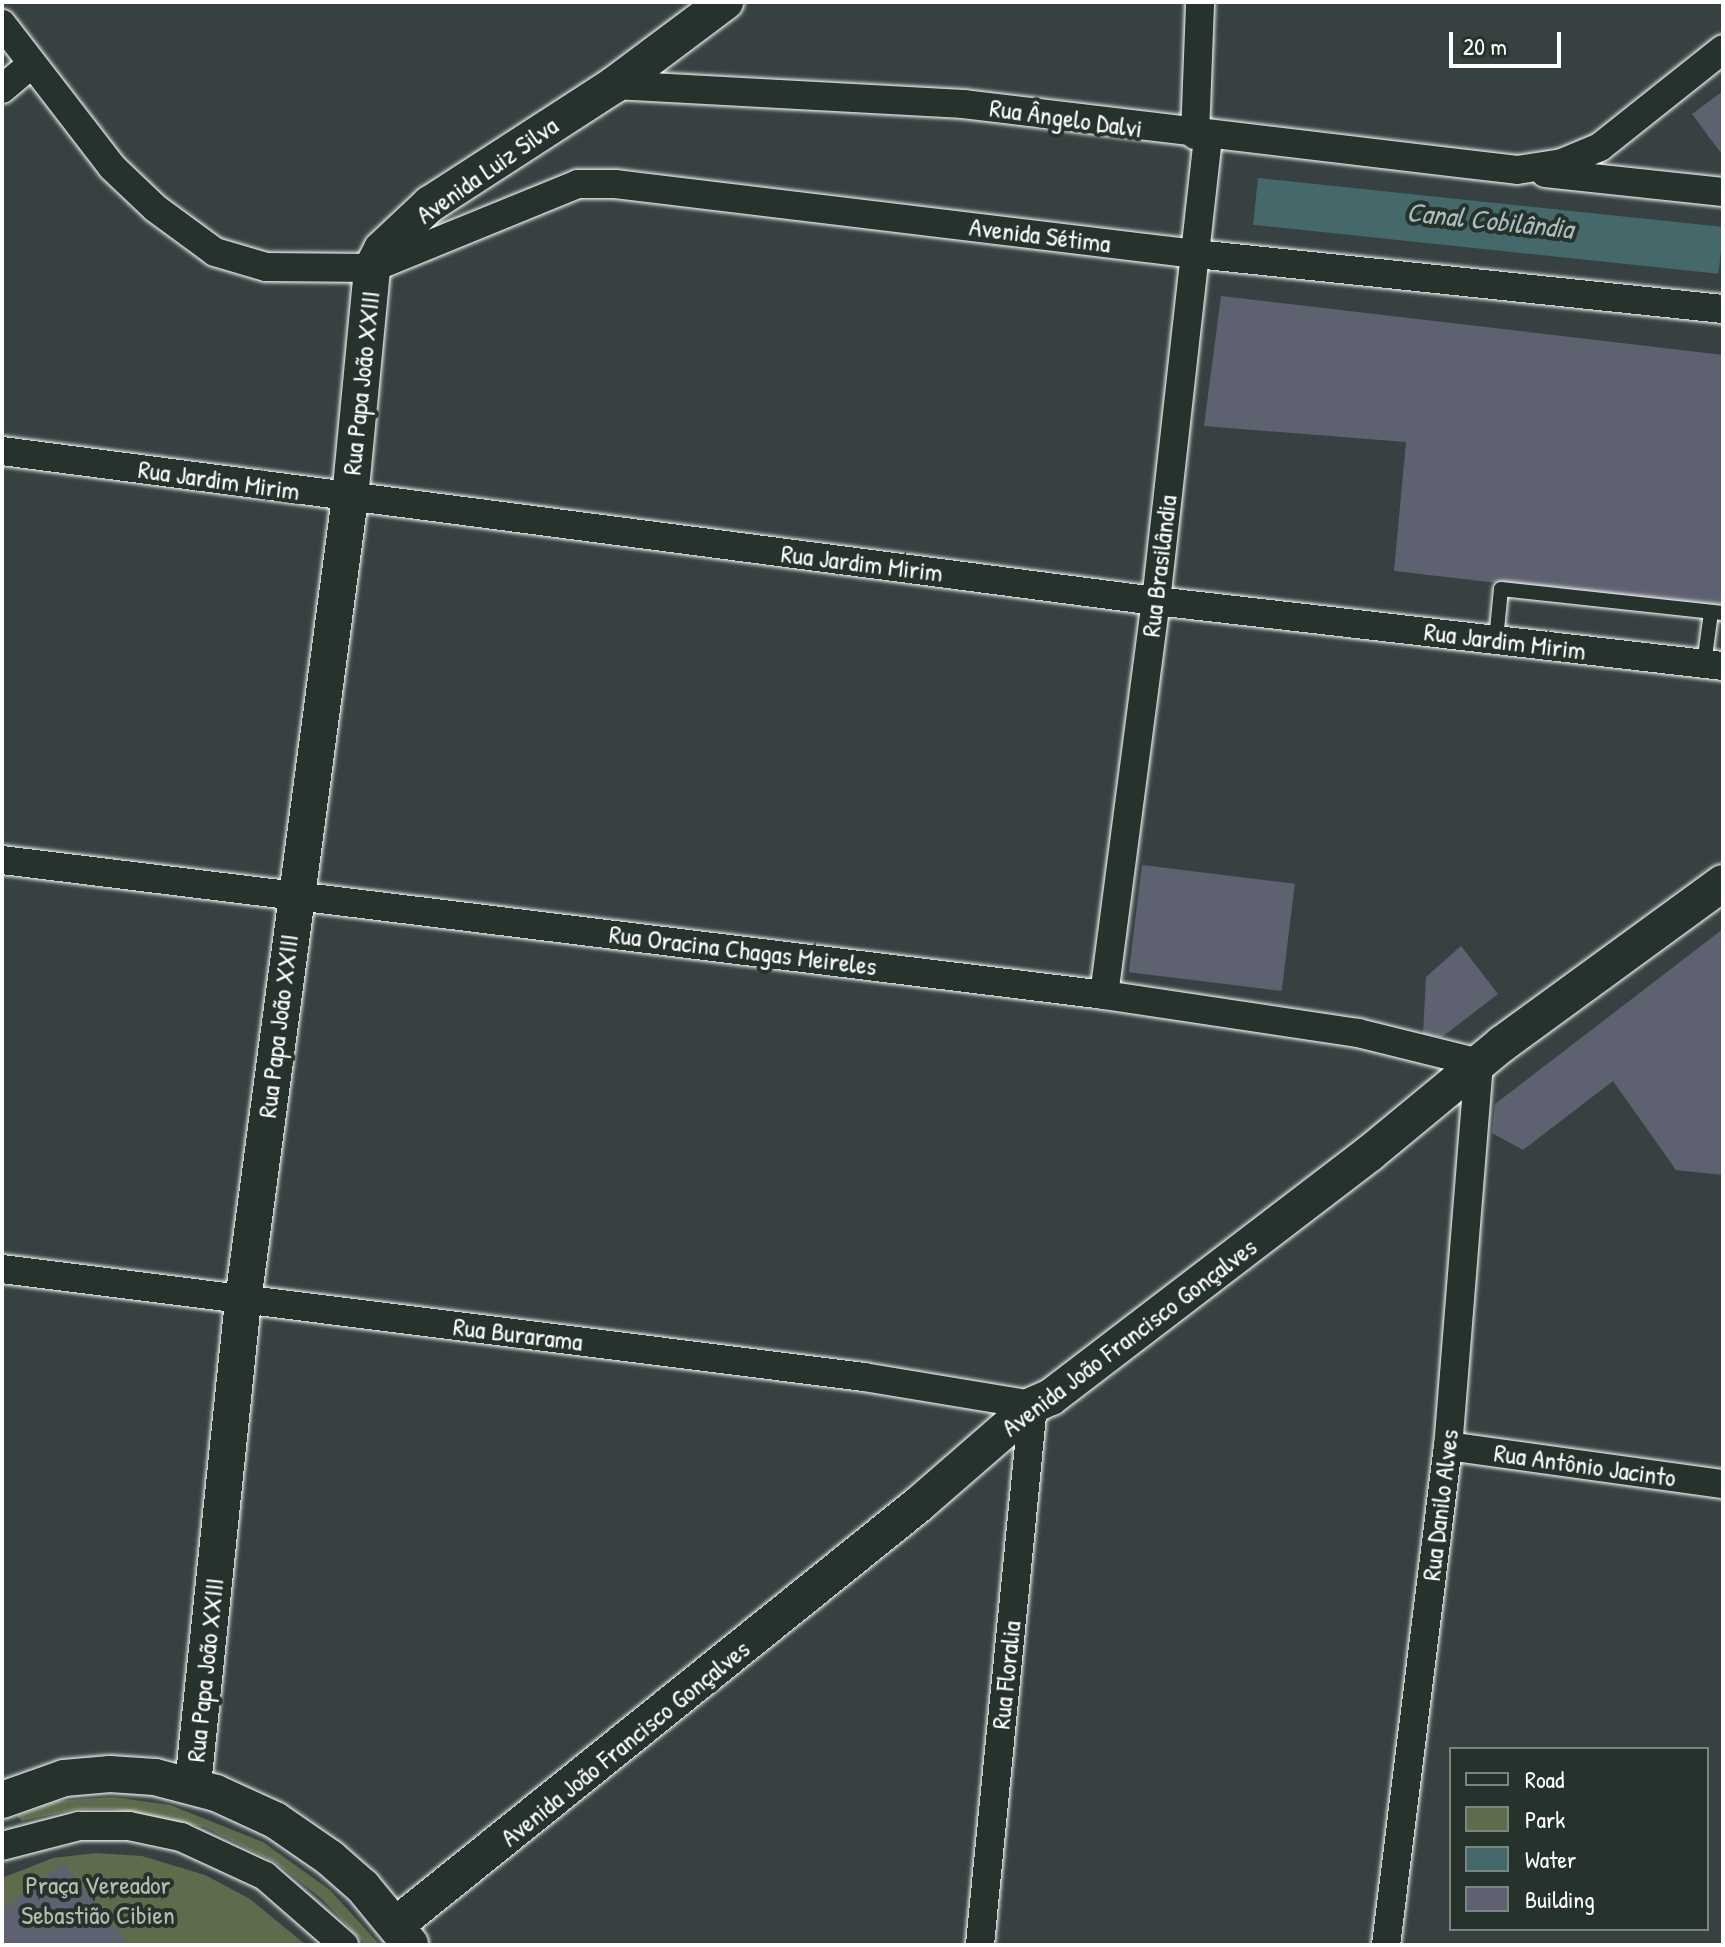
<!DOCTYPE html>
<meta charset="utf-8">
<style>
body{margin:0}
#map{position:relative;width:1725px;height:1947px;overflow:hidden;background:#374141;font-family:"Patrick Hand",sans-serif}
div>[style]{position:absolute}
.green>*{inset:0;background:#5e6b4c}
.water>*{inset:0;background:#45696b;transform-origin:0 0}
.building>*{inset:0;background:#5e6270;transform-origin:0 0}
.roads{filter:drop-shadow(0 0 2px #fff) drop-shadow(0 0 2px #fff)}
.service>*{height:14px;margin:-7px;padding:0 7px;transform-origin:7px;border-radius:7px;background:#26332d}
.minor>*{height:28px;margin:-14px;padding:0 14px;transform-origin:14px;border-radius:14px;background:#26332d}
.tertiary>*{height:36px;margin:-18px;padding:0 18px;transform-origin:18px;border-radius:18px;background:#26332d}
span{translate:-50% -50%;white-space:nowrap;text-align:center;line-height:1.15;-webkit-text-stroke:8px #26332d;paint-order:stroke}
.street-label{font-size:26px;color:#fff}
.park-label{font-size:26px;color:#b7bcae}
.water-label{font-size:28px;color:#abbcbc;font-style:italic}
.frame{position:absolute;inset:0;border:4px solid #fff;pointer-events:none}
.legend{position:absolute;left:1449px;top:1747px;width:260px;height:184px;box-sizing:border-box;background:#26332d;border:2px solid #7d8581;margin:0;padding:10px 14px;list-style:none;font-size:24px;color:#fff}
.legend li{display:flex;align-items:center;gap:16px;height:40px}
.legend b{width:40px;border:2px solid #7d8581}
.scale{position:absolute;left:1449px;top:32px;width:112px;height:36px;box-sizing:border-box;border:4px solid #fff;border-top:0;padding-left:10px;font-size:24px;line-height:28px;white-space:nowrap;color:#fff;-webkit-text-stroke:6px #26332d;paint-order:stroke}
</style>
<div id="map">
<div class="green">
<div style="clip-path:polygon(113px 1797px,170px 1805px,263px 1842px,330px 1890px,380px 1945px,366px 1945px,322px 1899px,275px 1862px,204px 1827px,113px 1809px,77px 1809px,22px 1821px,17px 1816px,57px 1801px)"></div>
<div style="clip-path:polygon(96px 1853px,142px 1856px,205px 1875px,250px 1899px,306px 1945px,2px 1945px,2px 1878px,53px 1858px)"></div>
</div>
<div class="water">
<div style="left:1258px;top:178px;width:468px;height:47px;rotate:6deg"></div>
</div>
<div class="building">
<div style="clip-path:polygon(1723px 91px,1723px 156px,1692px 114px)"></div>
<div style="clip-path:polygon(1221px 296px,1723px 355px,1723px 609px,1394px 571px,1406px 442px,1204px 426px)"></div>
<div style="left:1142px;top:865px;width:154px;height:108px;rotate:7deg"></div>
<div style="clip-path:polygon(1723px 929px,1723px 1175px,1676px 1170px,1613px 1081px,1523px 1150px,1492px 1133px,1495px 1104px)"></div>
<div style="clip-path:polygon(1461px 946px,1498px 994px,1442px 1037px,1423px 1034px,1426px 977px)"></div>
<div style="clip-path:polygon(63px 1863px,128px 1945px,2px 1945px,2px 1910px)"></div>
</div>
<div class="roads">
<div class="service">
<div style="left:1496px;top:640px;width:51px;rotate:-84.4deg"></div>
<div style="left:1501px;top:589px;width:223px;rotate:6.2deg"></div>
<div style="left:1704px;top:664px;width:52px;rotate:-82.3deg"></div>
</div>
<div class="minor">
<div style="left:2px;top:24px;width:180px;rotate:52.4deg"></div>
<div style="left:112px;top:167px;width:59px;rotate:43.6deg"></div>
<div style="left:155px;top:208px;width:74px;rotate:36.3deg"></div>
<div style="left:215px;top:252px;width:53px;rotate:16.4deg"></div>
<div style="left:266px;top:267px;width:106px;rotate:0.5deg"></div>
<div style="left:372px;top:268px;width:222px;rotate:-22.2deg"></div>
<div style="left:578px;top:184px;width:37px"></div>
<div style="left:615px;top:184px;width:585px;rotate:6.87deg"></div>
<div style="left:1196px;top:254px;width:530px;rotate:5.96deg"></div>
<div style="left:614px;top:85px;width:350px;rotate:3.1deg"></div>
<div style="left:963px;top:104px;width:558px;rotate:6.79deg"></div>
<div style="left:1517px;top:170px;width:46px;rotate:-8.8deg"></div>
<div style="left:1562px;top:163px;width:41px;rotate:-22.8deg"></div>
<div style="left:1600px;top:147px;width:157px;rotate:-38.5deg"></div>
<div style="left:2px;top:89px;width:38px;rotate:-40deg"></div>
<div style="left:1195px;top:135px;width:133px;rotate:-87.8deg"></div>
<div style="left:1545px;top:173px;width:179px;rotate:6.1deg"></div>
<div style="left:2px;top:451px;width:1164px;rotate:7.41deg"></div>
<div style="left:1156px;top:601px;width:571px;rotate:6.54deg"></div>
<div style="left:2px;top:860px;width:1110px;rotate:6.98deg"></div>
<div style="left:1104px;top:995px;width:257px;rotate:8.5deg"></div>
<div style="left:1358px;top:1033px;width:125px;rotate:13.9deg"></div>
<div style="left:1479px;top:1063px;width:384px;rotate:94.6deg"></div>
<div style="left:1448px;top:1446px;width:503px;rotate:97.08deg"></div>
<div style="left:1104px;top:995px;width:397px;rotate:-82.5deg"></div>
<div style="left:1156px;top:601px;width:468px;rotate:-83.6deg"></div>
<div style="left:2px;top:1269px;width:869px;rotate:7.14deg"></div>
<div style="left:864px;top:1377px;width:171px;rotate:9.4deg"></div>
<div style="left:1033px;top:1405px;width:543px;rotate:95.61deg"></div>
<div style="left:1448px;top:1446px;width:278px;rotate:7.9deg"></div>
<div style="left:2px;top:1846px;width:80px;rotate:-14.6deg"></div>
<div style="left:79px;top:1826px;width:50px"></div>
<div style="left:129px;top:1826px;width:53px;rotate:11.9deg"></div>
<div style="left:181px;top:1837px;width:93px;rotate:24.9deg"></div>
<div style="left:265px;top:1876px;width:105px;rotate:41.1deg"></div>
</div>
<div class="tertiary">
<div style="left:193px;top:1785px;width:487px;rotate:-84.1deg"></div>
<div style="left:243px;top:1301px;width:810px;rotate:-82.41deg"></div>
<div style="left:350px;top:498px;width:231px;rotate:-84.5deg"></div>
<div style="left:372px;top:268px;width:21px;rotate:-62deg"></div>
<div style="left:382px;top:249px;width:66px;rotate:-43.2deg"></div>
<div style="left:430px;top:204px;width:219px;rotate:-32.9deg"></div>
<div style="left:614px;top:85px;width:139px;rotate:-36.8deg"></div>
<div style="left:2px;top:1800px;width:66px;rotate:-19.5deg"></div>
<div style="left:64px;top:1778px;width:46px;rotate:-5deg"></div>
<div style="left:110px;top:1774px;width:45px;rotate:3.8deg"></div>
<div style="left:155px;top:1777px;width:63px;rotate:14.7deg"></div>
<div style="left:216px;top:1793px;width:65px;rotate:24.6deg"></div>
<div style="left:275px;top:1820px;width:67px;rotate:34.6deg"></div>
<div style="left:330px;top:1858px;width:44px;rotate:41.3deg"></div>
<div style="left:363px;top:1887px;width:74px;rotate:50.5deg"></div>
<div style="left:396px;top:1925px;width:670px;rotate:-38.82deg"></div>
<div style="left:918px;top:1505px;width:152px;rotate:-41deg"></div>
<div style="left:1033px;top:1405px;width:20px;rotate:-24deg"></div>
<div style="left:1051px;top:1397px;width:400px;rotate:-37.4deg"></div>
<div style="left:1369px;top:1154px;width:173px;rotate:-39.6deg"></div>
<div style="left:1502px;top:1044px;width:273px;rotate:-36.1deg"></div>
</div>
</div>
<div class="street-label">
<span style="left:1066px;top:118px;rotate:8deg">Rua Ângelo Dalvi</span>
<span style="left:487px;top:170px;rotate:-35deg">Avenida Luiz Silva</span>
<span style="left:1040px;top:235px;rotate:7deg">Avenida Sétima</span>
<span style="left:361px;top:383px;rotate:-84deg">Rua Papa João XXIII</span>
<span style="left:219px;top:480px;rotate:8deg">Rua Jardim Mirim</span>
<span style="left:862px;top:563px;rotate:7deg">Rua Jardim Mirim</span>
<span style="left:1159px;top:566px;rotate:-83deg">Rua Brasilândia</span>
<span style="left:1505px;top:641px;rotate:7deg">Rua Jardim Mirim</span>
<span style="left:743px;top:950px;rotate:7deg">Rua Oracina Chagas Meireles</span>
<span style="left:278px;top:1026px;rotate:-83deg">Rua Papa João XXIII</span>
<span style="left:518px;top:1334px;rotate:7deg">Rua Burarama</span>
<span style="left:1129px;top:1337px;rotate:-37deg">Avenida João Francisco Gonçalves</span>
<span style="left:1585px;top:1465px;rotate:8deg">Rua Antônio Jacinto</span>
<span style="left:1440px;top:1505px;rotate:-83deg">Rua Danilo Alves</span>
<span style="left:205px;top:1670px;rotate:-84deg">Rua Papa João XXIII</span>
<span style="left:1006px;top:1675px;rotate:-84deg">Rua Floralia</span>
<span style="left:625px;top:1743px;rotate:-39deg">Avenida João Francisco Gonçalves</span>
</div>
<div class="park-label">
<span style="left:98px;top:1900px">Praça Vereador<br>Sebastião Cibien</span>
</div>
<div class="water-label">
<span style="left:1490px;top:220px;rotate:6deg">Canal Cobilândia</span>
</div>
<div class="frame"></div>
<ul class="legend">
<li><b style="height:10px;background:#26332d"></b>Road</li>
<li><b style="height:22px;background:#5e6b4c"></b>Park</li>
<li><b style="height:22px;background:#45696b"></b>Water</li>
<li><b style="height:22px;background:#5e6270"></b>Building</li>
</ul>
<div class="scale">20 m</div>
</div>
